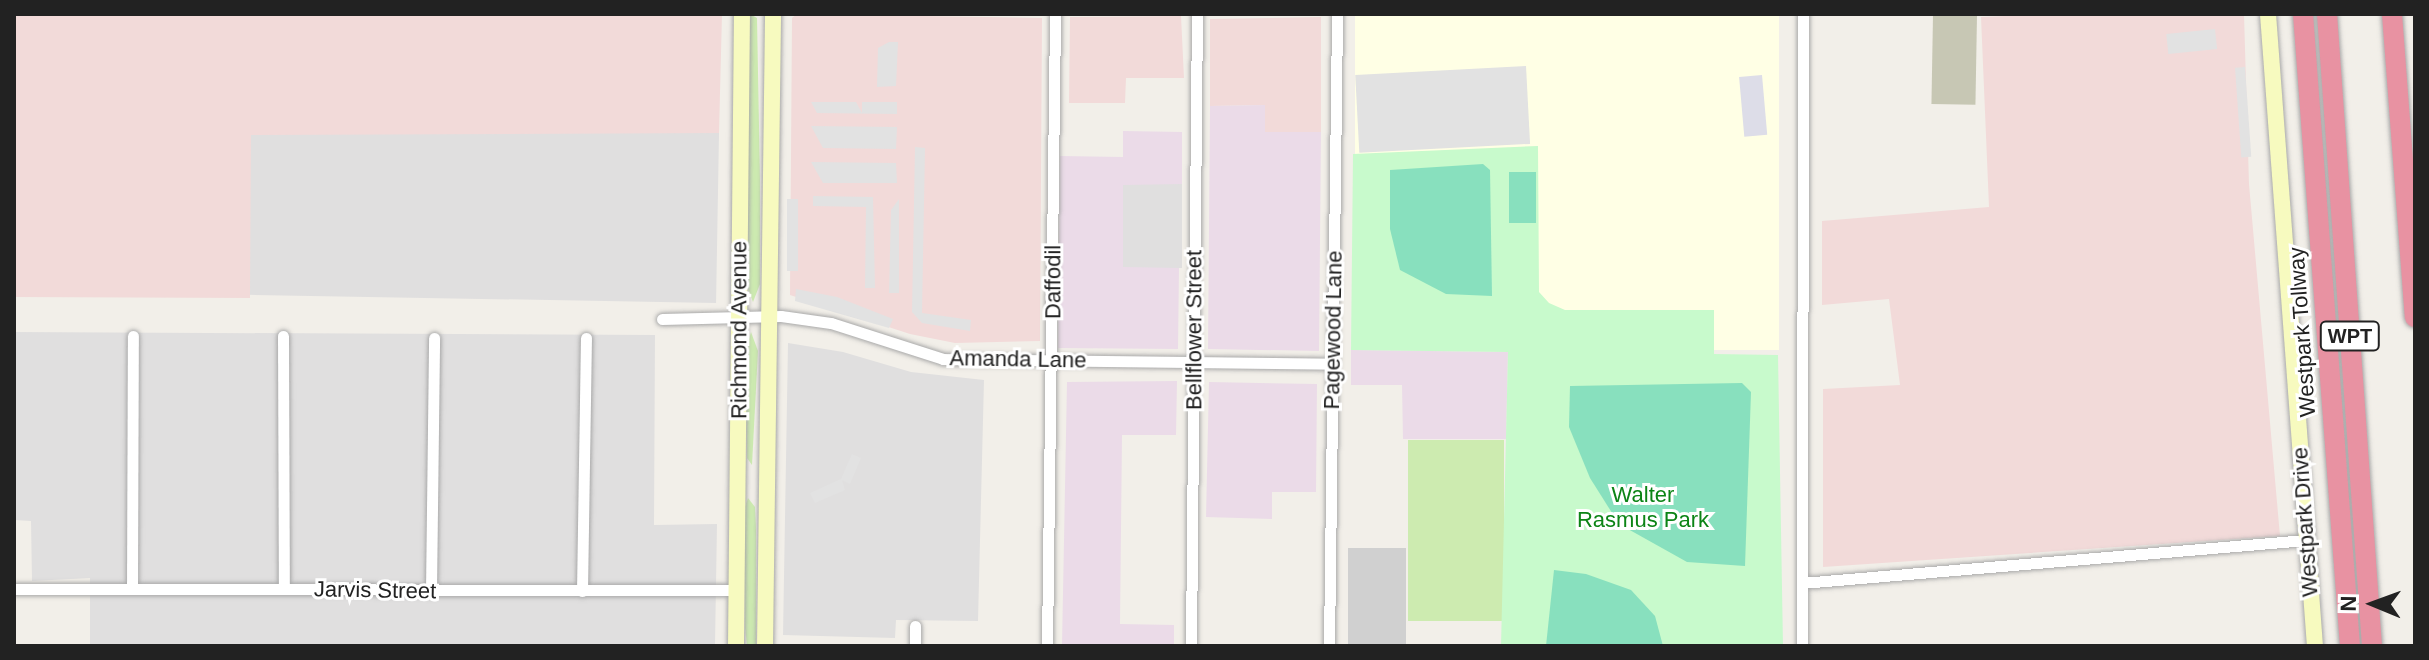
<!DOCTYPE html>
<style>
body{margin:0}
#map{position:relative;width:2429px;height:660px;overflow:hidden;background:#f2efe9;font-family:Helvetica,sans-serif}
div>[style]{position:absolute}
.residential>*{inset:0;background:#e0dfdf;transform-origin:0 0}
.commercial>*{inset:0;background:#f2dad9}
.industrial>*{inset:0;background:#ebdbe8}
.education>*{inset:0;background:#ffffe5;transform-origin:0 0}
.religious>*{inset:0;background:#d0d0d0;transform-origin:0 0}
.construction>*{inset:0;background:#c7c7b4;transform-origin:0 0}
.grass>*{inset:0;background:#cdebb0;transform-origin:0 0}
.park>*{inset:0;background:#c8facc}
.pitch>*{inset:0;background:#88e0be;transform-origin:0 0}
.parking>*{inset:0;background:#e2e2e2;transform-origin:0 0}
.plaza>*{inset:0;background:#dddde8;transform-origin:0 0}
.roads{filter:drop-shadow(0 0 2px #a9a9a9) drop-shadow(0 0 2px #a9a9a9)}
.minor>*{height:11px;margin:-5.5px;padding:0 5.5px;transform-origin:5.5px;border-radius:5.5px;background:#fff}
.secondary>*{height:16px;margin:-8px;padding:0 8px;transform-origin:8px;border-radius:8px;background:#f7fabf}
.motorway>*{height:20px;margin:-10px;padding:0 10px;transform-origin:10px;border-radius:10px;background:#e892a2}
span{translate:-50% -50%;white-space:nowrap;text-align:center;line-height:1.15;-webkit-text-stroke:6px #fff;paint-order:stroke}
.shield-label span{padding:2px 6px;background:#fff;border:2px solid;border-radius:6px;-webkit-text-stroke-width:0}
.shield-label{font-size:20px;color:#222;font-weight:700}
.street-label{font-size:22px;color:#222}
.park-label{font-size:22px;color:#0c8416}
.frame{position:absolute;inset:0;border:16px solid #222;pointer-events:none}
.north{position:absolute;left:2333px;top:564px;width:80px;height:80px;-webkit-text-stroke:6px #fff;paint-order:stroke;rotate:271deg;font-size:22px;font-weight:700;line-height:32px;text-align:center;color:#222}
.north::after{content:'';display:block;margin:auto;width:28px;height:36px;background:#222;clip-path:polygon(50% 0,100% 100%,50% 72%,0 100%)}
</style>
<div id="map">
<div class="residential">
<div style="left:719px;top:133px;width:170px;height:469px;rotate:91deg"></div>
<div style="left:1123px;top:184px;width:59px;height:84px"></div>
<div style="clip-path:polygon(14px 332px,655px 335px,654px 525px,717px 524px,715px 645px,90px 646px,90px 578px,32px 581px,31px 521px,14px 520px)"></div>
<div style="clip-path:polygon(788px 343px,843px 352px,911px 372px,984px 380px,978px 621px,896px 620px,895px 638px,783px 635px)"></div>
</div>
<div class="commercial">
<div style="clip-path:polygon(14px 14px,722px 14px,719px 133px,251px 135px,250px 298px,14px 297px)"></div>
<div style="clip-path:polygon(797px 14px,1042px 18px,1040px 341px,955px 343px,910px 334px,790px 295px,792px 18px)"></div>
<div style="clip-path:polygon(2050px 14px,2244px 14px,2249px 184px,2280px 536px,1823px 567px,1823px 389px,1900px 385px,1889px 299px,1822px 305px,1822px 221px,1989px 207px,1981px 17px)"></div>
<div style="clip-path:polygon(1181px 16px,1184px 78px,1126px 78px,1125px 103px,1069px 103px,1070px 17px)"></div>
<div style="clip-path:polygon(1321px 17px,1321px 132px,1265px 132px,1265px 105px,1210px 106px,1210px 19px)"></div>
</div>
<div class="industrial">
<div style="clip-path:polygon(1265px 105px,1265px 132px,1321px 132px,1319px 351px,1208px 349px,1210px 106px)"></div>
<div style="clip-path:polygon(1123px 131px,1182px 132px,1182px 184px,1123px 185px,1123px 267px,1179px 268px,1178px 349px,1058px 348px,1060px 156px,1123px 157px)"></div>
<div style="clip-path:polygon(1351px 350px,1508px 352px,1506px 439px,1403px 439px,1402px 385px,1351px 385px)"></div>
<div style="clip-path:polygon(1177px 381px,1176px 435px,1122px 435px,1120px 624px,1174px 625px,1174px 646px,1062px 646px,1067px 382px)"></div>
<div style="clip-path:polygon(1209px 382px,1317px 384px,1316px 492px,1272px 492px,1272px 519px,1206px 517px)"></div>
</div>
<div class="education">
<div style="left:1355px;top:15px;width:424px;height:335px"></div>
</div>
<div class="religious">
<div style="left:1348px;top:548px;width:58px;height:98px"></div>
</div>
<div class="construction">
<div style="left:1933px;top:15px;width:44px;height:89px;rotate:1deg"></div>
</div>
<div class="grass">
<div style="clip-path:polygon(750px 14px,757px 18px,760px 181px,760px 284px,753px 302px,745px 280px)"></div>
<div style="clip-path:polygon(751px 332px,758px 351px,752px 465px,747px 458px,745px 354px)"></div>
<div style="left:1408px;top:440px;width:96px;height:181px"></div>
<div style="clip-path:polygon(748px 498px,755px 507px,756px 527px,756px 646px,747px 646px,745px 627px,743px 512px)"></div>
</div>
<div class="park">
<div style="clip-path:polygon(1538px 146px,1539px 292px,1549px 303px,1565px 310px,1714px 310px,1714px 354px,1778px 355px,1783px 646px,1501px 646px,1508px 352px,1351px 350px,1353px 154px)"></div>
</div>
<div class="pitch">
<div style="clip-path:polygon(1483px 164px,1490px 170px,1492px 296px,1446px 294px,1400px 270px,1390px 229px,1390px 170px)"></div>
<div style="left:1509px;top:172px;width:27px;height:51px"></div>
<div style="clip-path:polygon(1742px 383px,1751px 392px,1745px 566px,1687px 562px,1619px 524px,1590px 478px,1569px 427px,1570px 386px)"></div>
<div style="clip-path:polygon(1554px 570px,1586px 574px,1631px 590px,1655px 616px,1663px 646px,1546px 646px)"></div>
</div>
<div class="parking">
<div style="left:2215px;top:29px;width:20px;height:49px;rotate:84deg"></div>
<div style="clip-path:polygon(889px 42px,898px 42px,896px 86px,877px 87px,878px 48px)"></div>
<div style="left:1526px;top:66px;width:78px;height:171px;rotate:87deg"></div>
<div style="left:2245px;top:67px;width:90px;height:10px;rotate:86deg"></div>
<div style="clip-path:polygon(811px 102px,856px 102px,862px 113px,862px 102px,897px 102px,897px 114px,817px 113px)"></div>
<div style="clip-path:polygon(811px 126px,897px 127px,896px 149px,823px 148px)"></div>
<div style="clip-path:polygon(915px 147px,925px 148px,922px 313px,971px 320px,970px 331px,922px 323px,912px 312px)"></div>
<div style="clip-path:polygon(811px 162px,896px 163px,897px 183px,823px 183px)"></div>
<div style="clip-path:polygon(813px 196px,873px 197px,875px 288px,865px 288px,866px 207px,813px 206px)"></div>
<div style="left:787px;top:199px;width:11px;height:72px"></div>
<div style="clip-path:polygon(899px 199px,899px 293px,889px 293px,891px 210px)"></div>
<div style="clip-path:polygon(796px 289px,837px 297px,893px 319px,889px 328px,795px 301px)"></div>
<div style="clip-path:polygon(852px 454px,861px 458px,850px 484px,842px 480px,845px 490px,815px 503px,810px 493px,841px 479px)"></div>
</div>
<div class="plaza">
<div style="left:1762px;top:75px;width:60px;height:23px;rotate:85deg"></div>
</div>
<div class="roads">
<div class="minor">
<div style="left:662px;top:319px;width:119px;rotate:-1.4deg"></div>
<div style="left:781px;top:316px;width:50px;rotate:8deg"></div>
<div style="left:831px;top:323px;width:118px;rotate:17.8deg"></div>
<div style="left:943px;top:359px;width:388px;rotate:0.7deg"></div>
<div style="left:283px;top:336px;width:253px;rotate:89.8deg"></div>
<div style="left:1802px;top:583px;width:506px;rotate:-4.88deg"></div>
<div style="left:14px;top:589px;width:723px;rotate:0.08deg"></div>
<div style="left:132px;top:589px;width:253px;rotate:-89.8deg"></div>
<div style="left:431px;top:591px;width:253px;rotate:-89.3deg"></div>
<div style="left:582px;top:591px;width:253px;rotate:-89.1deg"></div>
<div style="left:915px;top:646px;width:20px;rotate:-90deg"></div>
<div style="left:1047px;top:646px;width:632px;rotate:-89.27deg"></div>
<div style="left:1191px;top:646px;width:632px;rotate:-89.46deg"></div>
<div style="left:1329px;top:646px;width:632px;rotate:-89.27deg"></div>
<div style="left:1802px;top:646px;width:632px;rotate:-89.91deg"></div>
</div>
<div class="secondary">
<div style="left:2268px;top:14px;width:634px;rotate:85.75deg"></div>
<div style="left:736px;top:646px;width:632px;rotate:-89.46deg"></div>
<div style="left:765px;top:646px;width:632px;rotate:-89.27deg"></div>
</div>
<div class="motorway">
<div style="left:2303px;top:14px;width:634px;rotate:85.75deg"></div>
<div style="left:2327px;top:14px;width:634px;rotate:85.93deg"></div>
<div style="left:2392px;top:14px;width:304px;rotate:85.7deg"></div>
</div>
</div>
<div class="shield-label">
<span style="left:2350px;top:336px">WPT</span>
</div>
<div class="street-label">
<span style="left:1053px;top:282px;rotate:-90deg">Daffodil</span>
<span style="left:739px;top:330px;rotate:-90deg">Richmond Avenue</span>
<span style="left:1194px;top:330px;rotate:-90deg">Bellflower Street</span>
<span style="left:1333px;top:330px;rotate:-89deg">Pagewood Lane</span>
<span style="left:2302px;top:332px;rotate:-94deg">Westpark Tollway</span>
<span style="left:1018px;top:359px;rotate:1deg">Amanda Lane</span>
<span style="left:2305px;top:522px;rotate:-94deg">Westpark Drive</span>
<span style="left:375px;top:590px;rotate:1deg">Jarvis Street</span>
</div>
<div class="park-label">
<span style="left:1643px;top:507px">Walter<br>Rasmus Park</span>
</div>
<div class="frame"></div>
<div class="north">N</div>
</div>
